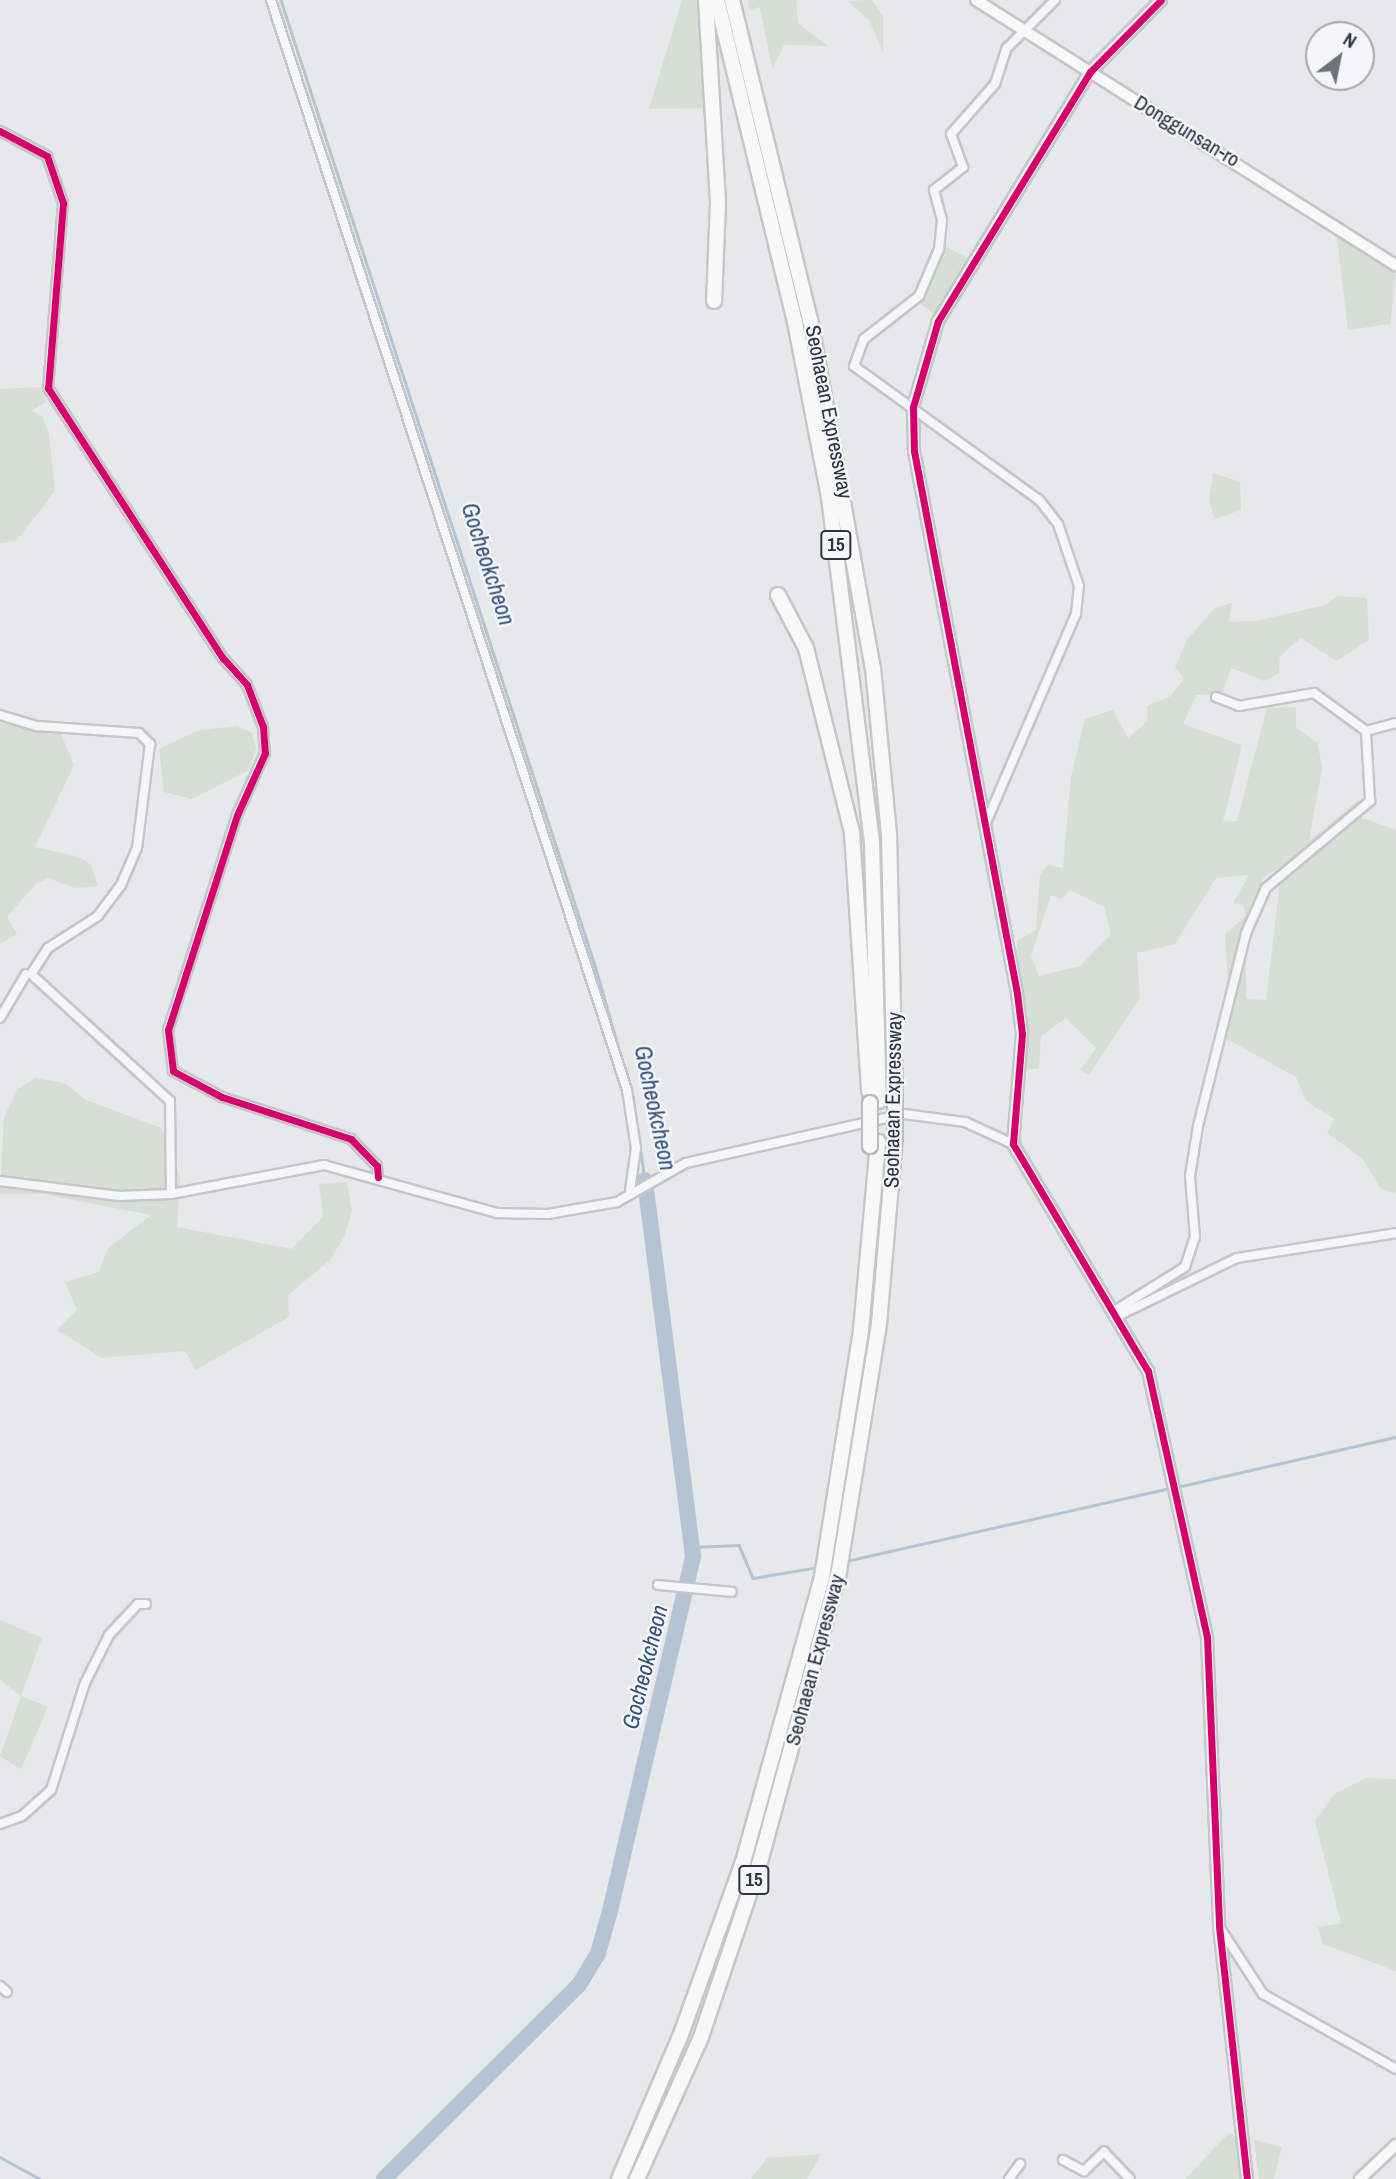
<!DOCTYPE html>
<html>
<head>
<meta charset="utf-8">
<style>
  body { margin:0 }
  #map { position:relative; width:1396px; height:2179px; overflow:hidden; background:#e6e8ea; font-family:"Archivo Narrow",sans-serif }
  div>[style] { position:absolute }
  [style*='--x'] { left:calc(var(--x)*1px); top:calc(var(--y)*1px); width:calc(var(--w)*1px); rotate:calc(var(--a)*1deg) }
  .green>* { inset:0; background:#d6ded6 }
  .stream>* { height:2.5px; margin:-1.25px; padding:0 1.25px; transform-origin:1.25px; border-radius:1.25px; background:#b4c4d5 }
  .river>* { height:16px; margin:-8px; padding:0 8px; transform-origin:8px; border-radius:8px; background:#b4c4d5 }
  .roads { filter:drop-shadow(2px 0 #c4c6c8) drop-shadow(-2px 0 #c4c6c8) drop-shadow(0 2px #c4c6c8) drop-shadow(0 -2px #c4c6c8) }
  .street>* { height:8px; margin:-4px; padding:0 4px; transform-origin:4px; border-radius:4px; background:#f5f6f7 }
  .secondary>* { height:10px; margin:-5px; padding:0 5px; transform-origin:5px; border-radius:5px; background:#f8f8f8 }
  .highway>* { height:14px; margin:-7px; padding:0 7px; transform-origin:7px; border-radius:7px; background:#f8f8f8 }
  .bridges { filter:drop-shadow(2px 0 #b8bbbf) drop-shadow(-2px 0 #b8bbbf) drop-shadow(0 2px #b8bbbf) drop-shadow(0 -2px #b8bbbf) }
  .highway-bridge>* { height:14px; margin:-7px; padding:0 7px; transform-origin:7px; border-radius:7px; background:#f8f8f8 }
  .cycleway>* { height:7px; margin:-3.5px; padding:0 3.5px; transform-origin:3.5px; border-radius:3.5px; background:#d6006c }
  span { translate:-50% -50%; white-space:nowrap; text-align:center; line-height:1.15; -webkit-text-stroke:5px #f4f6f9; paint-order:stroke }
  .shield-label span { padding:2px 5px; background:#f4f6f9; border:2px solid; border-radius:5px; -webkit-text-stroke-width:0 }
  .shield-label { font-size:19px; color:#2b3445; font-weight:700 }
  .street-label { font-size:21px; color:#2b3445 }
  .water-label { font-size:23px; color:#34527a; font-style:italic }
  .north { position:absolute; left:1305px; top:21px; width:70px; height:70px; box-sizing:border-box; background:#f4f6f9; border:2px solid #a4a8b1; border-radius:50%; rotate:32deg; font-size:19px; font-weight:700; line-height:28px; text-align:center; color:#2b3445 }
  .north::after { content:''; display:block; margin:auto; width:24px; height:32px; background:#6c737f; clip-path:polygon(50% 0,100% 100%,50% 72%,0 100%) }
</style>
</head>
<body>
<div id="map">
  <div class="green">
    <div style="clip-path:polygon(682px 0,702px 0,708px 108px,649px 109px)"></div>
    <div style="clip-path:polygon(748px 0,796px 0,798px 23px,828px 46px,784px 45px,772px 69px,760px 7px,749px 10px)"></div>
    <div style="clip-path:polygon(872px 0,883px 16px,883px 52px,869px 20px,848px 1px)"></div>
    <div style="clip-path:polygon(1337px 237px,1396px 271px,1390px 324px,1348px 330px)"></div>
    <div style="clip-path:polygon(945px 246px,972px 260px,936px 315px,921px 304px)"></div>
    <div style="clip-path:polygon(39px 387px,46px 402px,31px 411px,42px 416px,49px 434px,55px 491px,16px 541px,0 543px,0 389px)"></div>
    <div style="clip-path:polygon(1213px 473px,1240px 482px,1241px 510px,1215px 519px,1209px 501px)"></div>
    <div style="clip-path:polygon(evenodd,1338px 596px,1367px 598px,1369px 640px,1337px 661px,1301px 638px,1280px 656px,1279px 673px,1264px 681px,1231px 668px,1222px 694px,1196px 695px,1183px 724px,1242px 745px,1223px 822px,1237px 821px,1267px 708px,1296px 707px,1296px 727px,1318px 744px,1322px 769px,1309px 841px,1359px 800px,1362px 818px,1396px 830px,1396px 1194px,1380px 1188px,1363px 1159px,1327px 1133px,1334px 1119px,1306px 1101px,1296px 1077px,1220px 1035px,1228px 986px,1225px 934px,1246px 916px,1243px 905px,1233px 903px,1249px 875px,1216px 878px,1175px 944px,1137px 953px,1140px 998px,1089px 1075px,1080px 1070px,1096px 1048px,1066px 1018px,1041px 1036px,1039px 1068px,1027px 1070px,1017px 941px,1036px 930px,1040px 875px,1047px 865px,1063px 868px,1071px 777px,1085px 719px,1113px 710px,1128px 738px,1148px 721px,1147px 706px,1171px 696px,1184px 678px,1175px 667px,1187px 640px,1215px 608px,1232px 603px,1229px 622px,1255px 621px,1322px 606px,1338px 596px,1282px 866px,1266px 1000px,1246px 999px,1246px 916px,1264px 877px,1282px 866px,1338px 596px,1070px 890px,1104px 907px,1111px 934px,1080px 966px,1039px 976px,1031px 956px,1051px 895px,1061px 899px,1070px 890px)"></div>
    <div style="clip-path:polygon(0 723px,61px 734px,74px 765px,35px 847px,79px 857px,91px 865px,98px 886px,75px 888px,48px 878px,36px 884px,7px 917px,17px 934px,0 944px)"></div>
    <div style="clip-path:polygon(237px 726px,252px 733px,256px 749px,249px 770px,192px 799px,164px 792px,159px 749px,196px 731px)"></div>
    <div style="clip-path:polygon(35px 1078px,64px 1083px,86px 1100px,161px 1128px,180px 1177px,177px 1227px,292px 1249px,323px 1217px,319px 1184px,347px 1182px,352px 1211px,345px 1235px,330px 1260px,288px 1295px,289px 1317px,196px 1370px,185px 1351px,102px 1358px,57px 1330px,77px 1310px,65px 1282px,99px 1272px,108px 1248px,151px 1215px,43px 1194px,0 1194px,4px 1117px,18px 1089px)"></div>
    <div style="clip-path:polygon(0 1620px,42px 1638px,21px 1696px,48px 1707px,21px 1769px,0 1756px,21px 1697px,0 1679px)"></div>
    <div style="clip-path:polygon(1366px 1778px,1396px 1779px,1396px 1971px,1323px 1944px,1318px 1927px,1341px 1923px,1315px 1821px,1334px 1794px)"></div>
    <div style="clip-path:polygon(1230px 2132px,1241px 2142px,1243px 2179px,1185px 2179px)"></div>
    <div style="clip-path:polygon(1254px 2140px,1282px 2147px,1274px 2179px,1259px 2179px)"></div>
    <div style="clip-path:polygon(821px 2154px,807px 2179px,751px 2179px,767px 2158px)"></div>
  </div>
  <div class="stream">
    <div style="--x:281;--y:0;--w:1012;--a:71.98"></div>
    <div style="--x:594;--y:962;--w:141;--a:73.9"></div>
    <div style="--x:633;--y:1097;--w:84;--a:81.8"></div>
    <div style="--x:1177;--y:1487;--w:225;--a:-12.9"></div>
    <div style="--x:692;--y:1547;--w:47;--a:-2.4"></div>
    <div style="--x:739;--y:1545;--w:36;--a:67"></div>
    <div style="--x:753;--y:1578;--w:67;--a:-9.5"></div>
    <div style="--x:846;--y:1561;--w:333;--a:-12.7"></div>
    <div style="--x:0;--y:2157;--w:46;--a:28.8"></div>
  </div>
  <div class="river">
    <div style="--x:384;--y:2179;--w:275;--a:-44.9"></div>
    <div style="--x:579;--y:1985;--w:37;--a:-59"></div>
    <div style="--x:598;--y:1953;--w:40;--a:-74"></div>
    <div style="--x:609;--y:1915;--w:369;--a:-76.8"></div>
    <div style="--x:693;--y:1556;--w:379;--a:-97.3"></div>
  </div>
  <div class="roads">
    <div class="street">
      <div style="--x:271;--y:0;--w:1147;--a:71.91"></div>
      <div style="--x:627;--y:1090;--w:59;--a:81.2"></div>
      <div style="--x:636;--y:1148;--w:42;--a:98.1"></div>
      <div style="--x:0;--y:131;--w:53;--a:28"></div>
      <div style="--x:47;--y:156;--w:50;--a:71.2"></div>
      <div style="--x:63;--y:203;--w:186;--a:94.6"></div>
      <div style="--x:48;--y:388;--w:322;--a:57.1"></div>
      <div style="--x:223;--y:658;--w:36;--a:48"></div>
      <div style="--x:247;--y:685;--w:45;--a:69.1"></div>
      <div style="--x:263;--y:727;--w:26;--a:86"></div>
      <div style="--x:265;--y:753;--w:68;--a:114.3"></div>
      <div style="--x:237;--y:815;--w:226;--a:107.8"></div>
      <div style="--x:168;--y:1030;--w:41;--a:83"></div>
      <div style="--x:173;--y:1071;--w:55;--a:28"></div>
      <div style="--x:222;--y:1097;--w:136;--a:18"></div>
      <div style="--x:351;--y:1139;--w:37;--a:46"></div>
      <div style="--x:377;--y:1166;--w:11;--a:85"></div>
      <div style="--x:1216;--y:697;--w:25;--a:21"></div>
      <div style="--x:1239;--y:706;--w:76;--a:-9.8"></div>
      <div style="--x:1314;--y:693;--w:64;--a:36.2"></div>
      <div style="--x:1366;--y:731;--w:31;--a:-15"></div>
      <div style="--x:0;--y:715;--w:39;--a:17"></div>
      <div style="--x:37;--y:726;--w:102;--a:3.9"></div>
      <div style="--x:139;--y:733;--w:16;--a:45"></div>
      <div style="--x:150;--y:744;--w:105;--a:97.1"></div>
      <div style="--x:137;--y:848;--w:40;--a:113.4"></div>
      <div style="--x:121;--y:885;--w:39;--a:127"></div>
      <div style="--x:98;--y:916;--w:59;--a:147.4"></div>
      <div style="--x:48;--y:948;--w:31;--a:123"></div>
      <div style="--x:31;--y:974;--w:188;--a:42.4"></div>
      <div style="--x:170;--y:1101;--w:93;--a:89.4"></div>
      <div style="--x:985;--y:825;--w:230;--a:-66.7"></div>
      <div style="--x:1076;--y:614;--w:28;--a:-84"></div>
      <div style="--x:1079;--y:586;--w:65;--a:-108.7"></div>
      <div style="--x:1058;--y:524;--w:31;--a:-128"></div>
      <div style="--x:1039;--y:500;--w:228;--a:-144.1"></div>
      <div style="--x:854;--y:366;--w:29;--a:-70"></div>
      <div style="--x:864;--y:339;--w:70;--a:-38"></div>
      <div style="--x:919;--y:296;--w:51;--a:-66.9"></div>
      <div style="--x:939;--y:249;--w:29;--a:-84"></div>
      <div style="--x:942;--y:220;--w:31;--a:-105"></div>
      <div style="--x:934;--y:190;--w:37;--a:-38"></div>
      <div style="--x:963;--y:167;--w:35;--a:-110"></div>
      <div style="--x:951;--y:134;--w:67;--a:-48.7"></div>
      <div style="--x:995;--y:84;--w:38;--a:-72"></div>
      <div style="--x:1007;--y:48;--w:68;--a:-45"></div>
      <div style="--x:0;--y:1018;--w:51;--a:-59.4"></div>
      <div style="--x:0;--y:1181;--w:120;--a:7.2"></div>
      <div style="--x:119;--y:1196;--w:52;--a:-2.2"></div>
      <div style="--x:171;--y:1194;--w:156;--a:-10.7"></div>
      <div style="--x:324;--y:1165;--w:180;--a:15.5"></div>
      <div style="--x:497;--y:1213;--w:51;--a:1.1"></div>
      <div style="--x:548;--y:1214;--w:70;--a:-9.9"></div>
      <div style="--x:617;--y:1202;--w:79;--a:-29.5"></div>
      <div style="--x:686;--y:1163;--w:223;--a:-12.7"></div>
      <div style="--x:904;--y:1114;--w:62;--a:7.5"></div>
      <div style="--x:965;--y:1122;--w:53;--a:24.6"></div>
      <div style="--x:1116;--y:1310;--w:81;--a:-31.9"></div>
      <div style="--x:1185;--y:1267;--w:32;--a:-72"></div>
      <div style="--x:1195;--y:1237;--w:61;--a:-94.7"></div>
      <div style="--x:1190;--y:1176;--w:51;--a:-80.9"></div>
      <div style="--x:1198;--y:1126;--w:199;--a:-76"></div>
      <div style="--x:1246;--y:933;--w:49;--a:-66"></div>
      <div style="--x:1266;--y:888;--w:136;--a:-39.9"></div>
      <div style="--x:1370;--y:801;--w:70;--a:-93.3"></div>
      <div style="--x:1120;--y:1315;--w:130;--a:-26"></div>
      <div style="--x:1237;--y:1258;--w:161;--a:-8.9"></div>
      <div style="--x:658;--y:1585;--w:74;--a:5.4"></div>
      <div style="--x:0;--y:1824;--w:23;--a:-20"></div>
      <div style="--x:22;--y:1816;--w:39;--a:-42"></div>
      <div style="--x:51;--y:1790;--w:112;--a:-72.4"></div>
      <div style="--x:85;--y:1683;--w:54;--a:-63.4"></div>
      <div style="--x:109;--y:1635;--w:42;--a:-46.9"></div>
      <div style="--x:138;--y:1604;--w:8;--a:0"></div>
      <div style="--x:1220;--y:1928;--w:79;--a:56.9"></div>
      <div style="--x:1263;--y:1994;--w:153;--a:29.4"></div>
      <div style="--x:0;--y:1986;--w:9;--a:41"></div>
      <div style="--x:1063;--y:2160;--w:24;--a:28"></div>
      <div style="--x:1084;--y:2171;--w:28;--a:-44"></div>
      <div style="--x:1104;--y:2152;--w:37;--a:46"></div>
      <div style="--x:1009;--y:2179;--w:19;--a:-54"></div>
    </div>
    <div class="secondary">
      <div style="--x:976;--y:0;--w:497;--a:32.3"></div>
      <div style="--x:1161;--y:0;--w:101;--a:134.6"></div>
      <div style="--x:1090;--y:72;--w:292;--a:121.4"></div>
      <div style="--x:938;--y:321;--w:90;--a:106.2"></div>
      <div style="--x:913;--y:407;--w:44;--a:88.7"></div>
      <div style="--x:914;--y:451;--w:552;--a:79.24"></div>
      <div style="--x:1017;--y:993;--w:41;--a:83"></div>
      <div style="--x:1022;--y:1034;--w:110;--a:94.7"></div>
      <div style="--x:1013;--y:1144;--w:264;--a:59.3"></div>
      <div style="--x:1148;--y:1371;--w:272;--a:77.5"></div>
      <div style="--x:1207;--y:1637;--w:289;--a:87.6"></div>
      <div style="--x:1219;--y:1926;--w:255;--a:83.7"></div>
      <div style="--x:1360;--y:2179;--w:50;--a:-43.4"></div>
    </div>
    <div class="highway">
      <div style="--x:706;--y:0;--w:203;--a:86.6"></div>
      <div style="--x:718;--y:203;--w:98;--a:92.3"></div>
      <div style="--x:717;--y:0;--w:331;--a:76.4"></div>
      <div style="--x:795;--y:322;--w:178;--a:79"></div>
      <div style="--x:829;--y:497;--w:348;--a:82.9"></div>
      <div style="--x:872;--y:842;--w:259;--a:88.5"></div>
      <div style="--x:732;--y:0;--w:328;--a:76.3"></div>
      <div style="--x:810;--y:319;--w:355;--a:79.8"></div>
      <div style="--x:873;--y:668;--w:167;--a:84.5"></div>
      <div style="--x:889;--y:834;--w:263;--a:88.7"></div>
      <div style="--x:778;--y:595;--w:60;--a:62.2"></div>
      <div style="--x:806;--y:648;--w:191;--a:76"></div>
      <div style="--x:852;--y:833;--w:259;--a:86.2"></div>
      <div style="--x:619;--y:2179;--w:155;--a:-66.8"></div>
      <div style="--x:680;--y:2037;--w:186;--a:-70.2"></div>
      <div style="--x:743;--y:1862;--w:296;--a:-74.5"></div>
      <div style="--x:822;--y:1577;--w:250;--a:-81"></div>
      <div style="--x:861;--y:1330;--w:189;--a:-84.8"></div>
      <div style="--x:637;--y:2179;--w:156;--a:-65.7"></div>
      <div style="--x:701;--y:2037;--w:185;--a:-71.4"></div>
      <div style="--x:760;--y:1862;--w:302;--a:-74.8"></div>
      <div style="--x:839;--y:1571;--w:250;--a:-80.8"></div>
      <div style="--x:879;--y:1324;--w:187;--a:-85.1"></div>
    </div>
  </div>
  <div class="bridges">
    <div class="highway-bridge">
      <div style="--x:895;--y:1097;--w:41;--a:90"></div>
      <div style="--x:870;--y:1146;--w:43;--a:-90"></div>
    </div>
  </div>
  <div class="cycleway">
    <div style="--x:1161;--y:0;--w:101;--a:134.6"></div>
    <div style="--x:1090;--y:72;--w:292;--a:121.4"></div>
    <div style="--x:938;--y:321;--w:90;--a:106.2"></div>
    <div style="--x:913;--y:407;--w:44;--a:88.7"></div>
    <div style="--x:914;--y:451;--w:552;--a:79.24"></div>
    <div style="--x:1017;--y:993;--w:41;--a:83"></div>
    <div style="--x:1022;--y:1034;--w:110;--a:94.7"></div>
    <div style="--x:1013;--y:1144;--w:264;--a:59.3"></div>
    <div style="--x:1148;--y:1371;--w:272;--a:77.5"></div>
    <div style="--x:1207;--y:1637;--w:289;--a:87.6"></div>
    <div style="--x:1219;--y:1926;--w:255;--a:83.7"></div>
    <div style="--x:0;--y:131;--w:53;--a:28"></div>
    <div style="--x:47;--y:156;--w:50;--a:71.2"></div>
    <div style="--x:63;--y:203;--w:186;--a:94.6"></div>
    <div style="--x:48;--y:388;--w:322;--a:57.1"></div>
    <div style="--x:223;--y:658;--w:36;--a:48"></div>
    <div style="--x:247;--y:685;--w:45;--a:69.1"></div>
    <div style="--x:263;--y:727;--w:26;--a:86"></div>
    <div style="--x:265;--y:753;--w:68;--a:114.3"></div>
    <div style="--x:237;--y:815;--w:226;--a:107.8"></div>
    <div style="--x:168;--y:1030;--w:41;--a:83"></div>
    <div style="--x:173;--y:1071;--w:55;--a:28"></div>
    <div style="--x:222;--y:1097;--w:136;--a:18"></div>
    <div style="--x:351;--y:1139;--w:37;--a:46"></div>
    <div style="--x:377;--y:1166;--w:11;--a:85"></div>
  </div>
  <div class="shield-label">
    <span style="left:836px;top:545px">15</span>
    <span style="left:754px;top:1880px">15</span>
  </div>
  <div class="street-label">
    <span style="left:1187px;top:131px;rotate:31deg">Donggunsan-ro</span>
    <span style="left:829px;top:412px;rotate:79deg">Seohaean Expressway</span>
    <span style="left:893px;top:1100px;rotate:-89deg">Seohaean Expressway</span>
    <span style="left:815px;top:1660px;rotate:-75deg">Seohaean Expressway</span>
  </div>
  <div class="water-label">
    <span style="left:488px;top:564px;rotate:72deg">Gocheokcheon</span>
    <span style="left:655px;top:1108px;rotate:78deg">Gocheokcheon</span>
    <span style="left:645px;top:1667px;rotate:-76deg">Gocheokcheon</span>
  </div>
  <div class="north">N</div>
</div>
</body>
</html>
